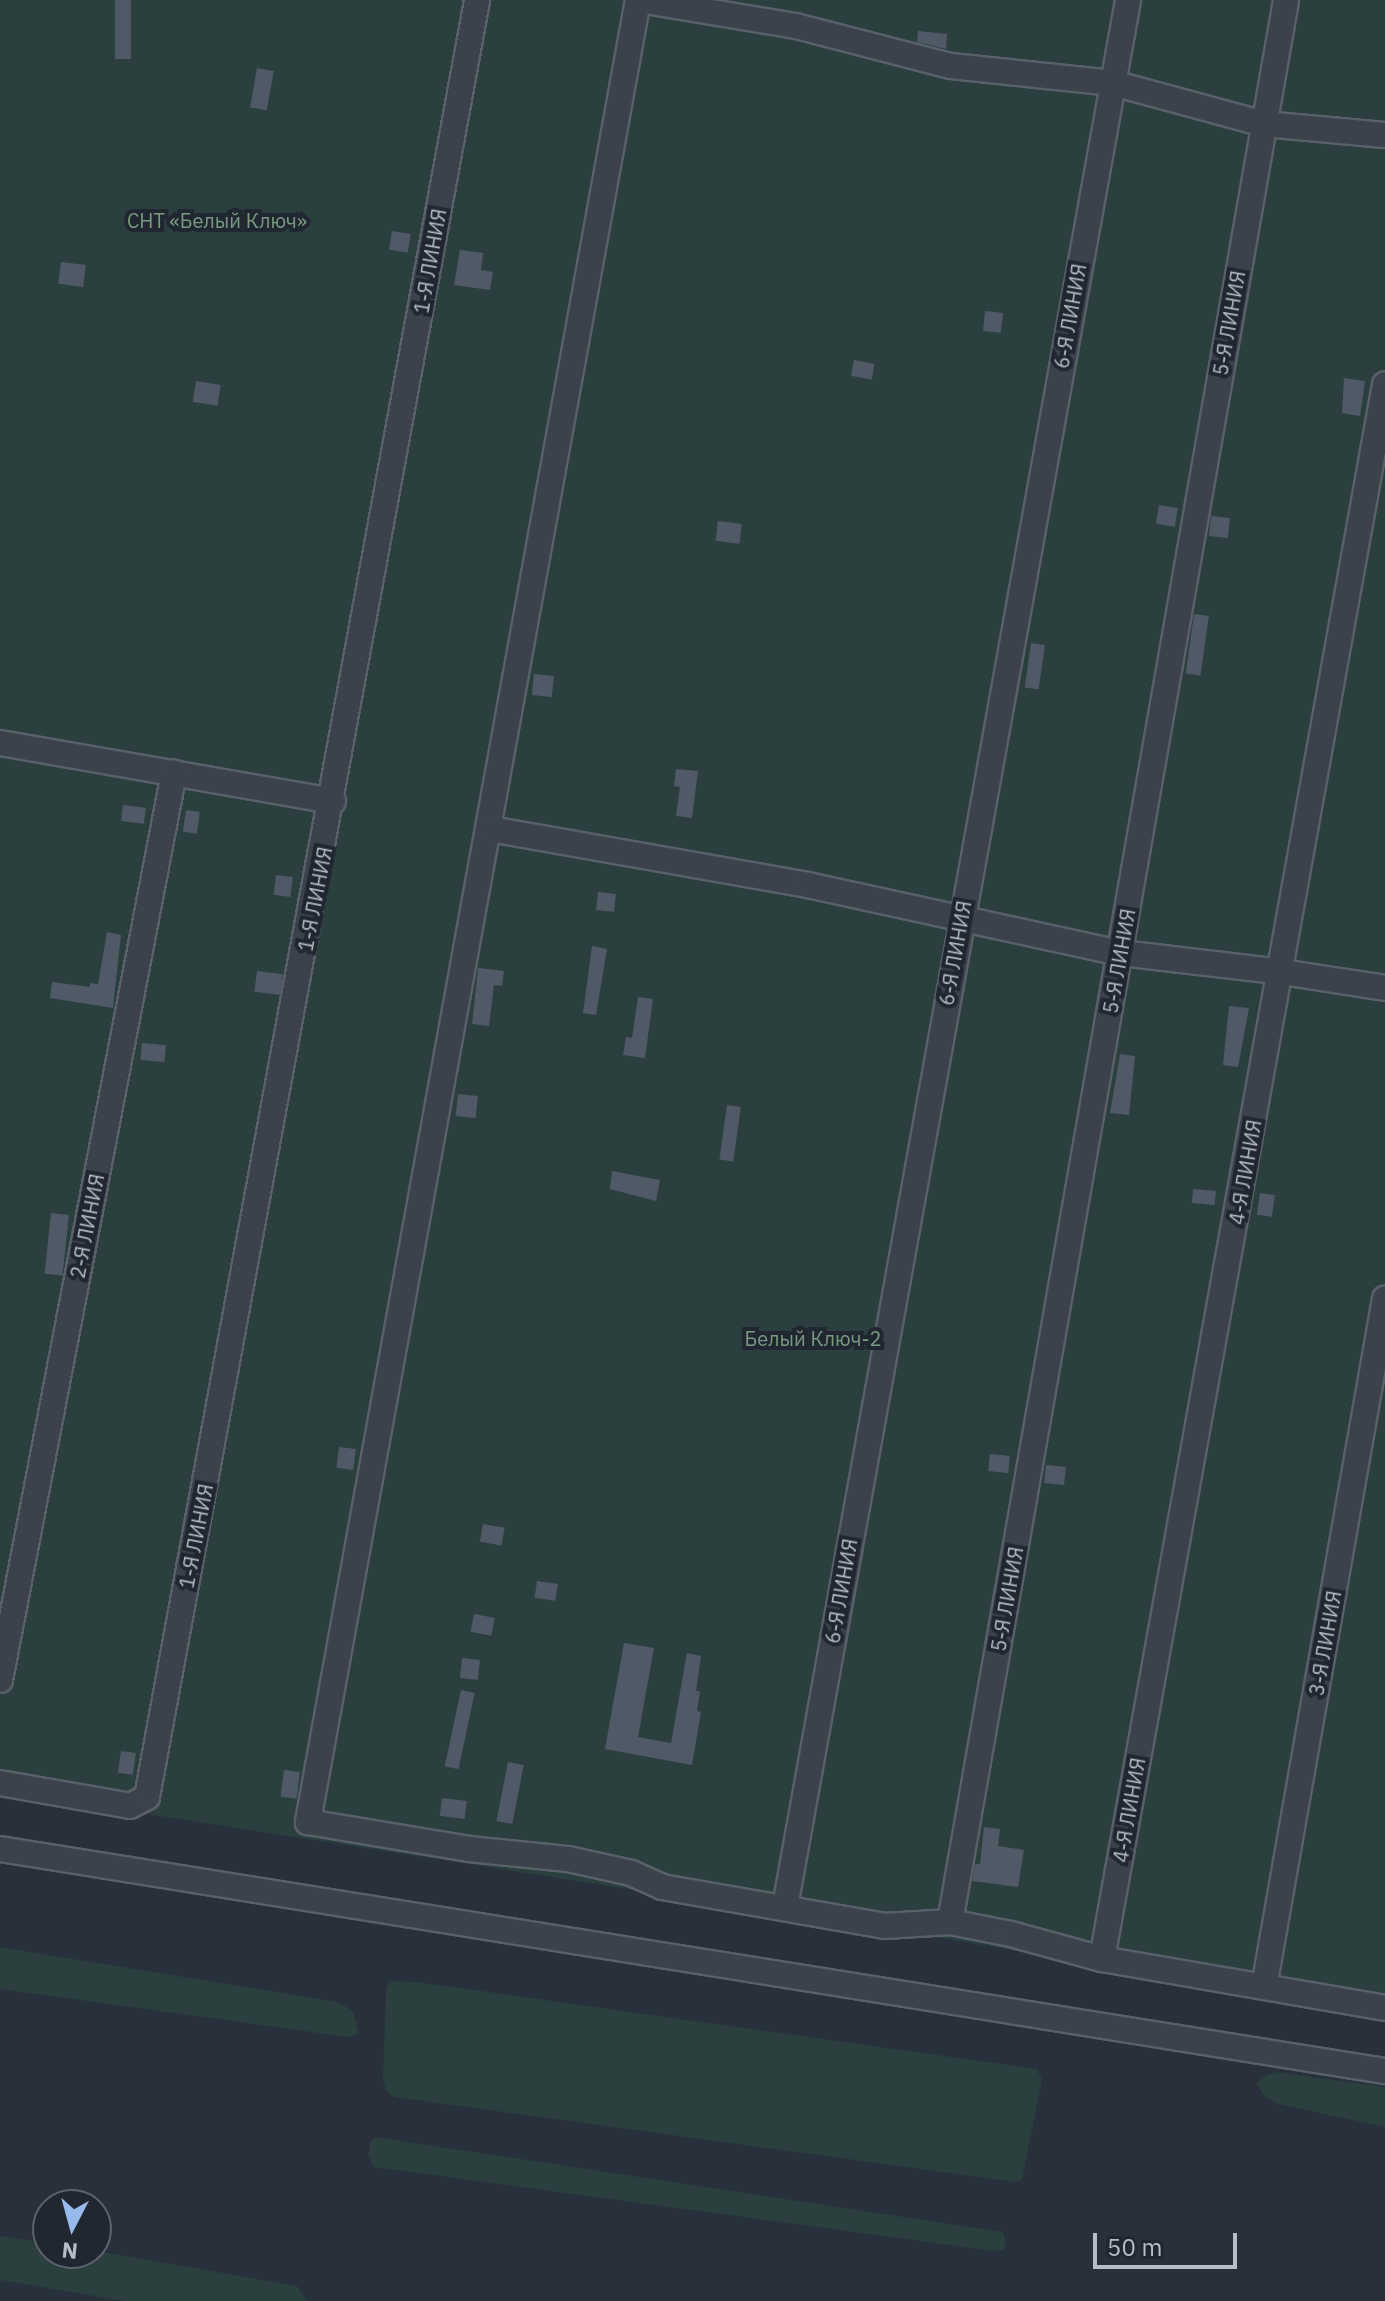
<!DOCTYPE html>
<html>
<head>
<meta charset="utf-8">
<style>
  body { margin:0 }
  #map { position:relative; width:1385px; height:2301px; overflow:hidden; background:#27303b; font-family:"IBM Plex Sans",sans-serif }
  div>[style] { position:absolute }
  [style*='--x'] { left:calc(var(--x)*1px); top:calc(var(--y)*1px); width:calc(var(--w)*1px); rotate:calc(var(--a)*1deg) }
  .green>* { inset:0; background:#2c3f3f }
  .building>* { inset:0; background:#505a67; transform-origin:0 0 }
  .roads { filter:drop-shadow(2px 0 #59606a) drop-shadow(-2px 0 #59606a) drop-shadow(0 2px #59606a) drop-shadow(0 -2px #59606a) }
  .street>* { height:24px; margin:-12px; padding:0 12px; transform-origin:12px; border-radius:12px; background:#3b424c }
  span { translate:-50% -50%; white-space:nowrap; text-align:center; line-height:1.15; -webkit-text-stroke:8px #202731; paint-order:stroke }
  .park-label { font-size:20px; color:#789a80 }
  .street-label { font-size:20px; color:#b7bdc7 }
  .north { position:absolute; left:32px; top:2189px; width:80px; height:80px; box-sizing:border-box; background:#202731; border:2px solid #5c636d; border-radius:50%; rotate:186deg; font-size:22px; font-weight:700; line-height:32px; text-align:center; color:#b7bdc7 }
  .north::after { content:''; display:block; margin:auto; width:28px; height:36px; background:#97b9ec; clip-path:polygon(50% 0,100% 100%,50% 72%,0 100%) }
  .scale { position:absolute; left:1093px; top:2233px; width:144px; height:36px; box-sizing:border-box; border:4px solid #b7bdc7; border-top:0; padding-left:10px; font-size:24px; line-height:28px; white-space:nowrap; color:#b7bdc7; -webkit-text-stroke:6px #202731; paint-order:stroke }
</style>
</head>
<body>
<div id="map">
  <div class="green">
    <div style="clip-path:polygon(0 0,1385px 0,1385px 2015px,942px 1938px,0 1791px)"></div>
    <div style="clip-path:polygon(0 1947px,338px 2002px,353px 2011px,359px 2033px,351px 2037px,333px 2035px,0 1989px)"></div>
    <div style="clip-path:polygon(392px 1981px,417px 1982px,1037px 2069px,1042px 2080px,1022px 2180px,1015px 2182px,394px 2097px,386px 2091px,383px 2078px,386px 1987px)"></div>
    <div style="clip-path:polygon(1276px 2072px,1385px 2087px,1385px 2127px,1278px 2104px,1265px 2097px,1256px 2084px,1262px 2077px)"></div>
    <div style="clip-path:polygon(375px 2137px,1003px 2232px,1006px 2242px,1004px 2249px,994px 2251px,374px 2167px,368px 2155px,371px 2140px)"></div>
    <div style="clip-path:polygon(0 2236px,48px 2243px,48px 2253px,96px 2251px,297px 2286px,307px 2301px,125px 2301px,0 2280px)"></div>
  </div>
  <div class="building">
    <div style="left:115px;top:0;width:16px;height:59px"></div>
    <div style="clip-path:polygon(918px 31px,947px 34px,946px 49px,917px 42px)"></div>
    <div style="left:257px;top:68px;width:17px;height:40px;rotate:10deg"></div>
    <div style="left:392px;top:231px;width:19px;height:19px;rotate:9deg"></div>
    <div style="clip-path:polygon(460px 250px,483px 253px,481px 270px,493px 272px,490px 290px,454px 285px)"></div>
    <div style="left:61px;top:262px;width:25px;height:22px;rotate:7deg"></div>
    <div style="left:985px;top:311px;width:18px;height:20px;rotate:6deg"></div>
    <div style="left:854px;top:360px;width:21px;height:16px;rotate:11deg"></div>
    <div style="clip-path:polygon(1344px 378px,1365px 381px,1360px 416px,1342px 413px)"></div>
    <div style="left:196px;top:381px;width:25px;height:21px;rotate:9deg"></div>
    <div style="left:1159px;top:505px;width:19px;height:19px;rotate:9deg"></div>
    <div style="left:1211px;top:516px;width:19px;height:20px;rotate:6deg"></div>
    <div style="left:718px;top:521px;width:24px;height:20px;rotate:7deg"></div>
    <div style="left:1194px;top:614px;width:15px;height:60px;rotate:8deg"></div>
    <div style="left:1031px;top:643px;width:14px;height:45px;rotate:8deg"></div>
    <div style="left:534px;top:674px;width:20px;height:21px;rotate:6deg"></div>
    <div style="clip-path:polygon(676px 769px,698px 771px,692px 818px,676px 816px,680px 787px,674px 786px)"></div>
    <div style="left:123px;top:805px;width:23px;height:16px;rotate:7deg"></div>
    <div style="left:186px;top:810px;width:14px;height:22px;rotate:8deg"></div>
    <div style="left:276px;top:875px;width:17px;height:20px;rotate:7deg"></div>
    <div style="left:598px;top:892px;width:18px;height:18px;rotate:6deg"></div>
    <div style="clip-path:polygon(107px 932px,121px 935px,113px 1008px,50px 998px,52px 982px,90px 987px,90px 983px,98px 984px)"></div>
    <div style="clip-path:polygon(592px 946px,607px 949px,596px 1015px,583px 1013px)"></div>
    <div style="clip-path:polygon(478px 968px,504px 971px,502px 986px,494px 985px,489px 1026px,472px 1024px)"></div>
    <div style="left:257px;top:971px;width:26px;height:21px;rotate:7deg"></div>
    <div style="clip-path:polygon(638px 997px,653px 999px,645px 1058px,623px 1055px,626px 1037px,632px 1038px)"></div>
    <div style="clip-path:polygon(1229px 1006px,1249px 1008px,1238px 1067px,1223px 1065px)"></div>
    <div style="left:142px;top:1043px;width:24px;height:17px;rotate:5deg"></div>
    <div style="clip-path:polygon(1120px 1054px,1135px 1056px,1129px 1115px,1110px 1113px)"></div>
    <div style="left:458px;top:1094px;width:20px;height:22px;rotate:6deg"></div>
    <div style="left:727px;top:1105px;width:14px;height:55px;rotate:8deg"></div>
    <div style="clip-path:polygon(612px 1171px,660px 1180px,656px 1201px,610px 1189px)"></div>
    <div style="left:1193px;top:1189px;width:23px;height:14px;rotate:5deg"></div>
    <div style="left:1260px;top:1193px;width:15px;height:22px;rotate:8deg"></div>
    <div style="left:51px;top:1213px;width:18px;height:61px;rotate:6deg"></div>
    <div style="left:339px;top:1447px;width:17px;height:21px;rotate:7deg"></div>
    <div style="left:990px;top:1454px;width:20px;height:17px;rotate:6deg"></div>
    <div style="left:1046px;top:1465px;width:20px;height:18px;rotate:6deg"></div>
    <div style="left:483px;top:1524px;width:22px;height:18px;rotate:10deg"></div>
    <div style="left:537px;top:1581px;width:21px;height:17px;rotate:8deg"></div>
    <div style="left:474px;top:1614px;width:21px;height:18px;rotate:11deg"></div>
    <div style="clip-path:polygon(624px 1643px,654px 1648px,638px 1737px,671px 1743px,687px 1653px,701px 1656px,696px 1691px,700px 1691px,697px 1711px,701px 1712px,692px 1765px,605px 1749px)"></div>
    <div style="left:462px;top:1658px;width:18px;height:20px;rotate:6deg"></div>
    <div style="left:461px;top:1690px;width:14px;height:78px;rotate:12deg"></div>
    <div style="left:121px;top:1751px;width:15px;height:22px;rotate:8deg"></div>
    <div style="left:508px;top:1762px;width:16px;height:60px;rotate:11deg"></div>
    <div style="left:284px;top:1770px;width:16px;height:27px;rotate:7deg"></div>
    <div style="left:442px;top:1798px;width:25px;height:18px;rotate:7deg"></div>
    <div style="clip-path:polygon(984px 1827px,1000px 1829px,998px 1846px,1024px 1850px,1018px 1887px,972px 1881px,975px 1864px,980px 1864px)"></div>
  </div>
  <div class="roads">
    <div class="street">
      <div style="--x:638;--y:0;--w:1852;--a:100.27"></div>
      <div style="--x:308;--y:1822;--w:163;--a:9.5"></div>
      <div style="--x:469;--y:1849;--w:100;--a:5.8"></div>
      <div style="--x:568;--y:1859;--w:65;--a:12.5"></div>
      <div style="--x:631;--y:1873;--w:34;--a:24"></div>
      <div style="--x:662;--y:1887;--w:226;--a:9.9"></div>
      <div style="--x:885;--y:1926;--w:65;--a:-3.5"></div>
      <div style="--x:950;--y:1922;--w:62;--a:11.1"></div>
      <div style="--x:1011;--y:1934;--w:94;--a:15.4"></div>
      <div style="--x:1102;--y:1959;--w:287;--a:9.8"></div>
      <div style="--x:639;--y:0;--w:159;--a:9.4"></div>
      <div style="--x:796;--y:26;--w:160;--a:14.5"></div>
      <div style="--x:951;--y:66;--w:163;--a:6"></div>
      <div style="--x:1113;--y:83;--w:156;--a:15.2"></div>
      <div style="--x:1264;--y:124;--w:121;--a:5.2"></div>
      <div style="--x:0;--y:743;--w:338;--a:9.9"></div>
      <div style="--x:490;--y:829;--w:323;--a:10"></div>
      <div style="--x:808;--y:885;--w:320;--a:12.3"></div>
      <div style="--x:1121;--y:953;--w:162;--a:6.7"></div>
      <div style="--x:1282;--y:972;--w:104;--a:8.8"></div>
      <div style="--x:0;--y:1680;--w:924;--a:-79.14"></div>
      <div style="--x:0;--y:1783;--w:132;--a:10"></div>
      <div style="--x:130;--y:1806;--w:19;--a:-28"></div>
      <div style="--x:147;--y:1797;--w:1827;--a:-79.59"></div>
      <div style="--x:0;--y:1849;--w:1403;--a:9.11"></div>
      <div style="--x:785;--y:1907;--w:1938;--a:-79.8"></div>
      <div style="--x:950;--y:1922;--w:1951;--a:-80.08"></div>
      <div style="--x:1102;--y:1959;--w:1600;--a:-79.81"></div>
      <div style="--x:1264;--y:1987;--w:699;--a:-80.03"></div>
    </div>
  </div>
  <div class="park-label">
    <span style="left:217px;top:220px">СНТ «Белый Ключ»</span>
    <span style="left:813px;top:1338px">Белый Ключ-2</span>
  </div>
  <div class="street-label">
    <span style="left:430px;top:261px;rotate:-80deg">1-Я ЛИНИЯ</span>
    <span style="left:1070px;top:316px;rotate:-80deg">6-Я ЛИНИЯ</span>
    <span style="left:1229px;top:323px;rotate:-80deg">5-Я ЛИНИЯ</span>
    <span style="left:315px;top:899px;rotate:-79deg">1-Я ЛИНИЯ</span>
    <span style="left:955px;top:953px;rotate:-80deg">6-Я ЛИНИЯ</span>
    <span style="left:1119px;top:961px;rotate:-80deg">5-Я ЛИНИЯ</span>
    <span style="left:1245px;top:1172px;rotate:-80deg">4-Я ЛИНИЯ</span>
    <span style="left:87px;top:1226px;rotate:-79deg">2-Я ЛИНИЯ</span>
    <span style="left:196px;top:1536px;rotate:-79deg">1-Я ЛИНИЯ</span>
    <span style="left:841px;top:1591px;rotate:-80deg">6-Я ЛИНИЯ</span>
    <span style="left:1007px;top:1599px;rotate:-80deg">5-Я ЛИНИЯ</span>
    <span style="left:1325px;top:1643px;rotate:-80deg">3-Я ЛИНИЯ</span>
    <span style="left:1129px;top:1810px;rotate:-80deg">4-Я ЛИНИЯ</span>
  </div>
  <div class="north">N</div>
  <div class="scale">50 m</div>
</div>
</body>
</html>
